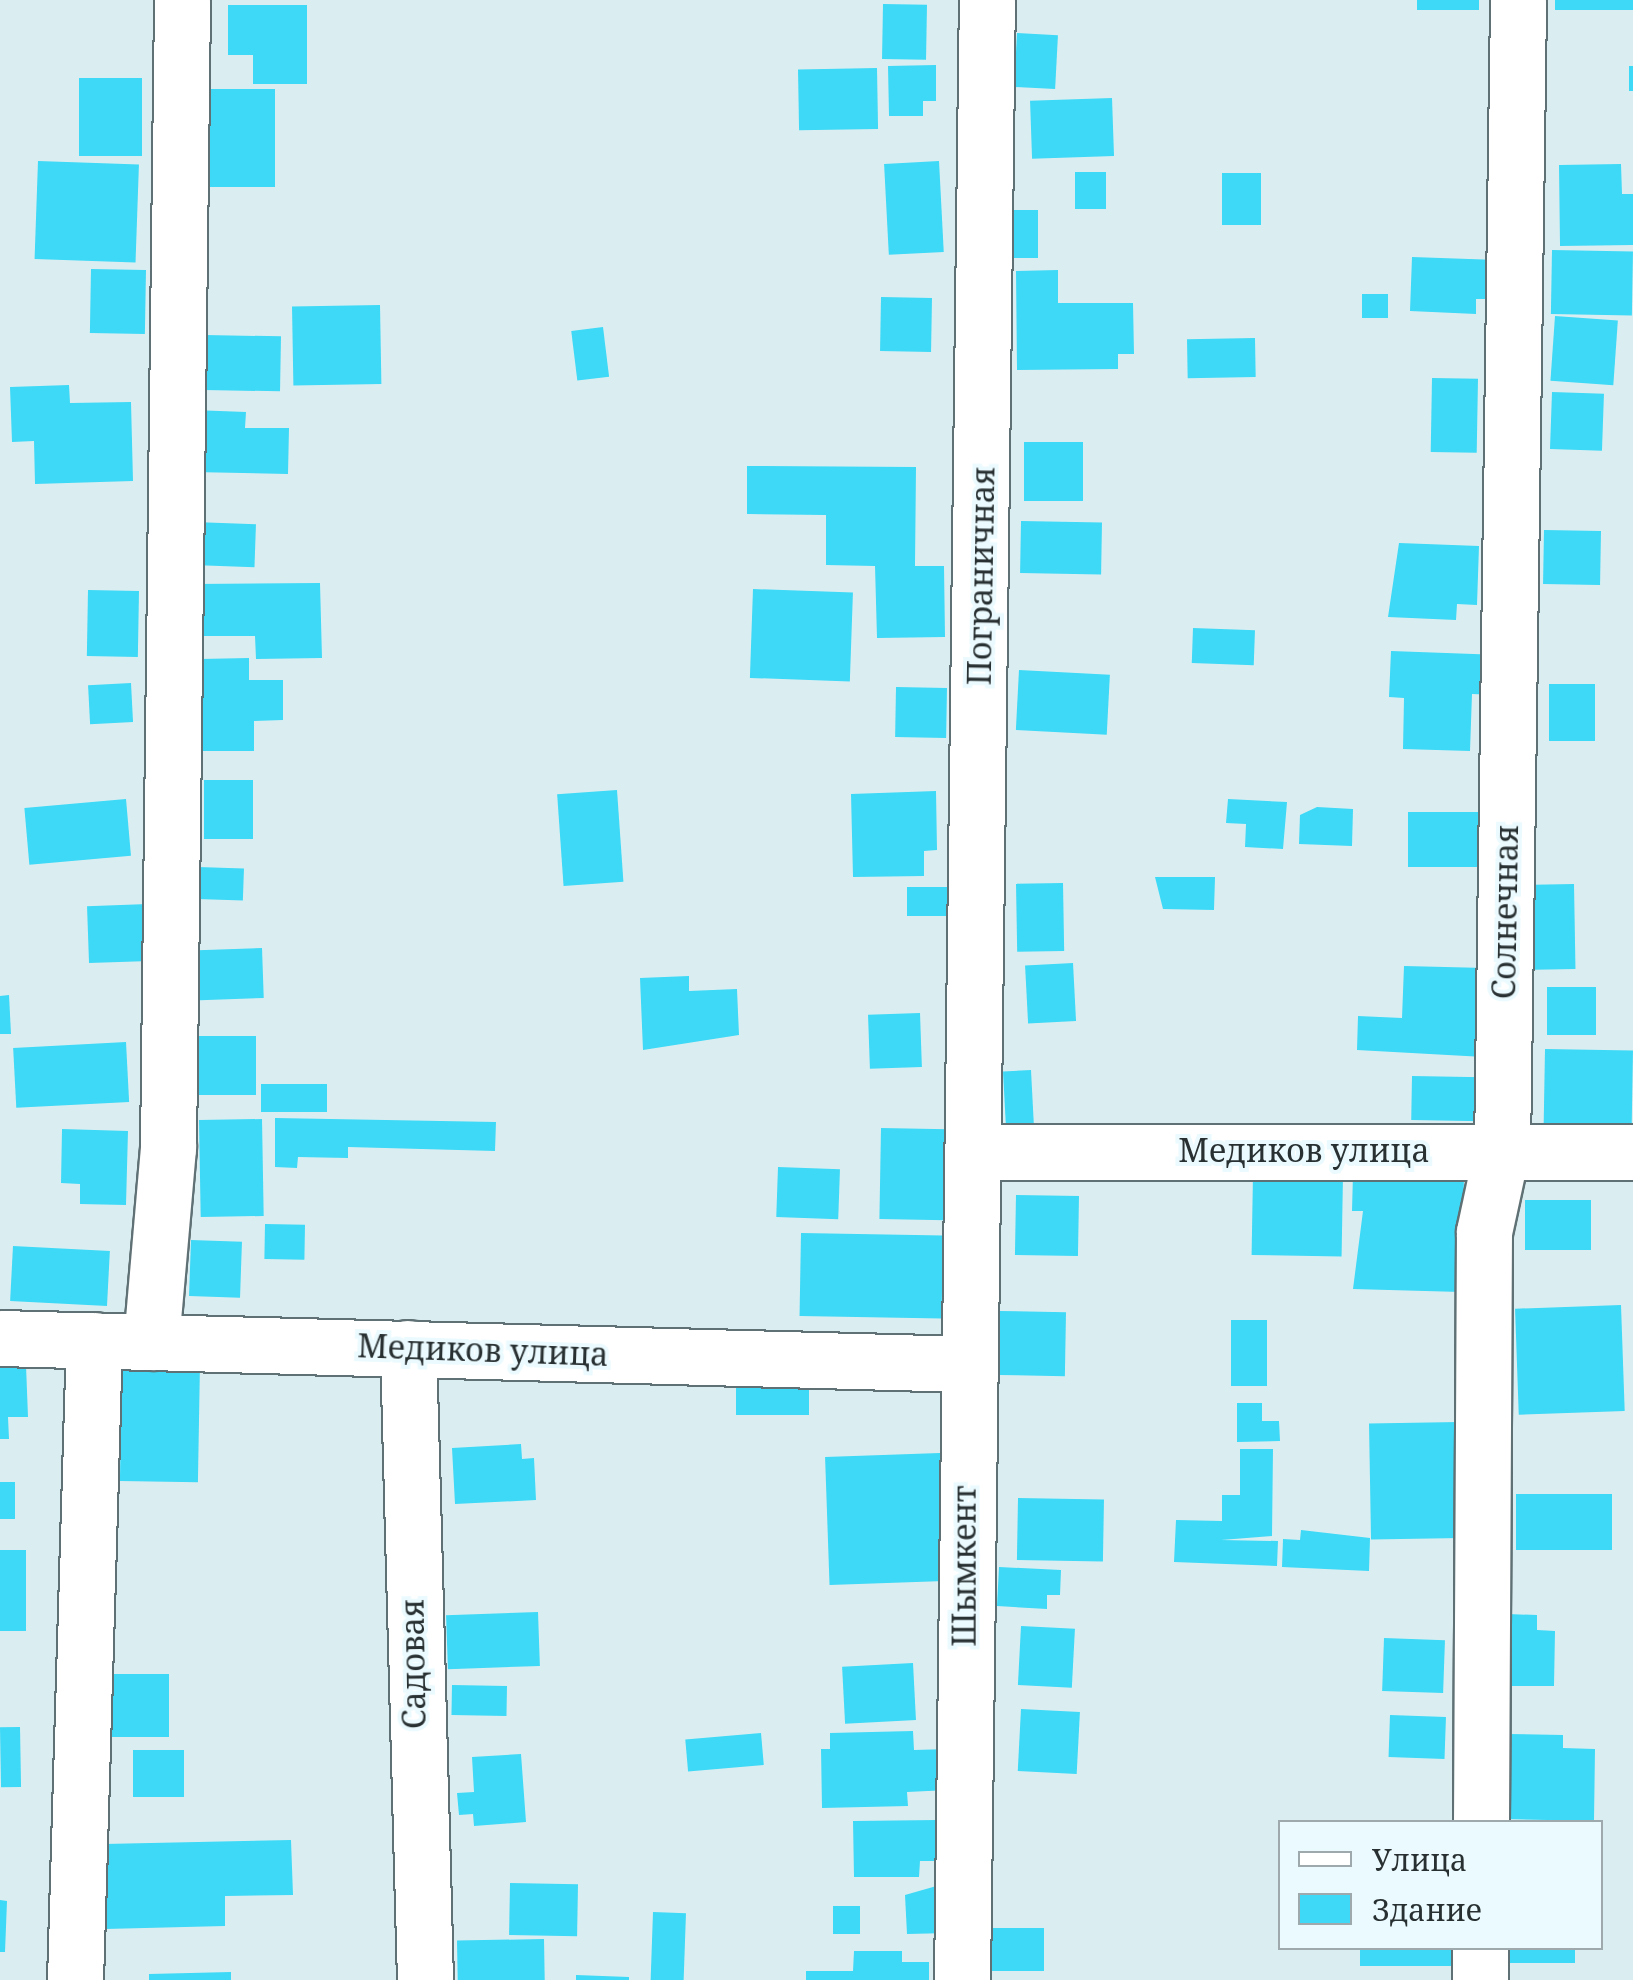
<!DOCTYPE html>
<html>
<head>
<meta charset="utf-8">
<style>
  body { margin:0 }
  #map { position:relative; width:1633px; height:1980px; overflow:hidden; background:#daeef2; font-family:"Noto Serif",serif }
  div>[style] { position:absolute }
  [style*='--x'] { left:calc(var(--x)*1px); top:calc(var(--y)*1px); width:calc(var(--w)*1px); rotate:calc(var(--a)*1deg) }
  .building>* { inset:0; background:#3dd9f6; transform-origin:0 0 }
  .roads { filter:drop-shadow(2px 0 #607175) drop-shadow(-2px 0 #607175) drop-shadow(0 2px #607175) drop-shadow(0 -2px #607175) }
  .street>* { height:55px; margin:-27.5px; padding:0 27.5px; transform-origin:27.5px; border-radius:27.5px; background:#fff }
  span { translate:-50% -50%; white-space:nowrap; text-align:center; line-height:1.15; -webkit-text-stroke:8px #eafafe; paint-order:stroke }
  .street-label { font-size:32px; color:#293032 }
  .legend { position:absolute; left:1278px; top:1820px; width:325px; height:130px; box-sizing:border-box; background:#eafafe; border:2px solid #9da9ac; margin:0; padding:12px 18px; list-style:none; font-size:30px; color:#293032 }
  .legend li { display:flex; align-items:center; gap:20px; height:50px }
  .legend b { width:50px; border:2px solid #9da9ac }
</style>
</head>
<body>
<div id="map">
  <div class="building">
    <div style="left:1417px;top:0;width:62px;height:10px"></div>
    <div style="left:1555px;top:0;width:78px;height:10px"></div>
    <div style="left:883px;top:4px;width:44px;height:55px;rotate:1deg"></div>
    <div style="clip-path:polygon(228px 5px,307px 5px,307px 84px,253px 84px,253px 55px,228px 55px)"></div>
    <div style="left:1017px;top:33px;width:41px;height:54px;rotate:3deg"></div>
    <div style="clip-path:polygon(936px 65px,936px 101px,923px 101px,923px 116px,889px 116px,888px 66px)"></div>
    <div style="left:1629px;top:66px;width:4px;height:25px"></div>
    <div style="left:877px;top:68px;width:61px;height:79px;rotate:89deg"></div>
    <div style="left:79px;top:78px;width:63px;height:78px"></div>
    <div style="left:209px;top:89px;width:66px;height:98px"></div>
    <div style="left:1112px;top:98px;width:58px;height:82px;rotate:88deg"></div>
    <div style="left:38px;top:161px;width:101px;height:98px;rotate:2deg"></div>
    <div style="left:939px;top:161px;width:91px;height:55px;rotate:87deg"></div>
    <div style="clip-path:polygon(1621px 164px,1622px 194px,1633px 194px,1633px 245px,1560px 246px,1559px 165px)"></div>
    <div style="left:1106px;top:172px;width:37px;height:31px;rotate:90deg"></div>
    <div style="left:1222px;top:173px;width:39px;height:52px"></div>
    <div style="left:1014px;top:210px;width:24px;height:48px"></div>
    <div style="left:1552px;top:250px;width:81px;height:64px;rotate:1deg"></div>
    <div style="clip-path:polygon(1412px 257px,1498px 260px,1498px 299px,1476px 299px,1476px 314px,1410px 311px)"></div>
    <div style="left:91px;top:269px;width:55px;height:64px;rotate:1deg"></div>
    <div style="clip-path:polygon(1058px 270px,1058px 303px,1133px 303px,1134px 354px,1118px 354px,1118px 369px,1017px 370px,1016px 271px)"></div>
    <div style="left:1362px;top:294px;width:26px;height:24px"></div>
    <div style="left:881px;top:297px;width:51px;height:54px;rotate:1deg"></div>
    <div style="left:380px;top:305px;width:79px;height:88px;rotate:89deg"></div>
    <div style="left:1555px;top:316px;width:63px;height:65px;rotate:4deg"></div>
    <div style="left:603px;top:327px;width:50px;height:32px;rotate:83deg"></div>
    <div style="left:205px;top:335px;width:76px;height:55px;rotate:1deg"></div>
    <div style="left:1255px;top:338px;width:39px;height:68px;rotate:89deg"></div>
    <div style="left:1432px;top:378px;width:46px;height:74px;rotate:1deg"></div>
    <div style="clip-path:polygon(69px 385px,70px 403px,131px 402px,133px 481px,35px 484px,34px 441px,12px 442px,10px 387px)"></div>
    <div style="left:1552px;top:392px;width:52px;height:57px;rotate:2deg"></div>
    <div style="clip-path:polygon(193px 410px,246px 412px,245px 428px,289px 428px,288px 474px,192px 472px)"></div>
    <div style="left:1083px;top:442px;width:59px;height:59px;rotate:90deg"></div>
    <div style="clip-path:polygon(747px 466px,916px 467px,915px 566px,944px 566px,945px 637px,877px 638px,875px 566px,826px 565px,826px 515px,747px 514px)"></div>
    <div style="left:1021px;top:521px;width:81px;height:52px;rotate:1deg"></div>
    <div style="left:194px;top:522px;width:62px;height:43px;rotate:2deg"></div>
    <div style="left:1544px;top:530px;width:57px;height:54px;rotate:1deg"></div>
    <div style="clip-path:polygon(1399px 543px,1479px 546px,1477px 605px,1457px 604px,1456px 620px,1388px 617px)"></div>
    <div style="clip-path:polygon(320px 583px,322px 658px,256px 659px,255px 636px,195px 636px,194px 584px)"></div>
    <div style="left:753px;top:589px;width:100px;height:89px;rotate:2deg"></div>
    <div style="left:88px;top:590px;width:51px;height:66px;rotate:1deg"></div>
    <div style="left:1193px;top:628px;width:62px;height:35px;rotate:2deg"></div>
    <div style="clip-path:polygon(1391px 651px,1501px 655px,1499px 695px,1472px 694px,1470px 751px,1403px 749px,1404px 698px,1389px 697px)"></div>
    <div style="clip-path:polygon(249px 658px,249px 680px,283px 680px,283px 720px,254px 721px,254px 751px,202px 751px,200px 659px)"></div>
    <div style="left:1019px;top:670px;width:91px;height:60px;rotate:3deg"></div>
    <div style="left:131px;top:683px;width:39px;height:43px;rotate:87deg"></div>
    <div style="left:1595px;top:684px;width:57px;height:46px;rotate:90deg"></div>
    <div style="left:896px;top:687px;width:51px;height:50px;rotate:1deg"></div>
    <div style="left:204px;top:780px;width:49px;height:59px"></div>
    <div style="left:617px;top:790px;width:92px;height:60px;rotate:86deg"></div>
    <div style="clip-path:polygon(936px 791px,937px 850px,924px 851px,924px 876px,853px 877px,851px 794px)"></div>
    <div style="left:126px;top:799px;width:57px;height:102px;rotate:85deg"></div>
    <div style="clip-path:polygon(1228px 799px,1287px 802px,1283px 849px,1245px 847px,1246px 824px,1226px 823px)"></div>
    <div style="clip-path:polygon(1317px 807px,1353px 809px,1352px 846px,1299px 844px,1300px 815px)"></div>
    <div style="left:1408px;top:812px;width:72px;height:55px"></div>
    <div style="left:198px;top:867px;width:46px;height:32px;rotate:2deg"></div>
    <div style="clip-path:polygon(1155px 877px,1215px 877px,1214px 910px,1163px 909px)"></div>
    <div style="left:1063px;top:883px;width:68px;height:47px;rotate:89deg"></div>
    <div style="left:1574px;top:884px;width:85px;height:41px;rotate:89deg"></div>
    <div style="left:907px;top:887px;width:45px;height:29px"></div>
    <div style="left:148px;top:904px;width:57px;height:61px;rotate:88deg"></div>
    <div style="left:262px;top:948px;width:50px;height:64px;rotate:88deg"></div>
    <div style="left:1073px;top:963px;width:58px;height:48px;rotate:87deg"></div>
    <div style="clip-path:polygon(1404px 966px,1486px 968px,1484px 1057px,1357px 1050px,1358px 1016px,1402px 1018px)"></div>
    <div style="clip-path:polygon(689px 976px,689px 991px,737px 989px,739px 1035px,643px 1050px,640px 978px)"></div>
    <div style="left:1547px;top:987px;width:49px;height:48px"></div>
    <div style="clip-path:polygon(9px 995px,11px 1034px,0 1034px,0 996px)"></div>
    <div style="left:920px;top:1013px;width:54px;height:52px;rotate:88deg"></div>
    <div style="left:197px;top:1036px;width:59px;height:59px"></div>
    <div style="left:126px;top:1042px;width:60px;height:113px;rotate:87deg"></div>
    <div style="left:1545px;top:1049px;width:88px;height:86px;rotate:1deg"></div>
    <div style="left:1031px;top:1070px;width:60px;height:28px;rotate:87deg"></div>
    <div style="left:1412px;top:1076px;width:71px;height:44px;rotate:1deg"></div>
    <div style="left:327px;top:1084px;width:28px;height:66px;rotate:90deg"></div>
    <div style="clip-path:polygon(275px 1118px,496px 1122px,495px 1151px,348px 1147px,348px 1158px,298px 1157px,297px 1168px,275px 1167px)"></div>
    <div style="left:262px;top:1119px;width:97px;height:63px;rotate:89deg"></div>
    <div style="left:881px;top:1128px;width:67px;height:91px;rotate:1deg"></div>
    <div style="clip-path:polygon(62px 1129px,128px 1131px,126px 1205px,80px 1204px,80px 1184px,61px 1183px)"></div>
    <div style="left:778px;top:1167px;width:62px;height:50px;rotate:2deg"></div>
    <div style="clip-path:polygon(1353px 1173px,1464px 1177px,1461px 1292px,1353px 1289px,1363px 1211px,1352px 1211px)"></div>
    <div style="left:1253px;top:1174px;width:90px;height:81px;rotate:1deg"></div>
    <div style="left:1016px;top:1195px;width:63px;height:60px;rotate:1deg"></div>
    <div style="left:1525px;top:1200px;width:66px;height:50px"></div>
    <div style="left:265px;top:1224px;width:40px;height:35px;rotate:1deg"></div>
    <div style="left:801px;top:1233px;width:142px;height:83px;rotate:1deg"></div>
    <div style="left:191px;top:1240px;width:51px;height:56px;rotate:2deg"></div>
    <div style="left:13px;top:1246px;width:97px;height:55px;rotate:3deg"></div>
    <div style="left:1621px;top:1305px;width:106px;height:106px;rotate:88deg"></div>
    <div style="left:999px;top:1311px;width:67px;height:64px;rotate:1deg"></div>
    <div style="left:1231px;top:1320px;width:36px;height:66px"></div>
    <div style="left:122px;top:1362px;width:78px;height:119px;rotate:1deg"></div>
    <div style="clip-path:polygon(0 1365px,26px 1365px,28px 1417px,8px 1417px,9px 1439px,0 1439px)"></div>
    <div style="left:736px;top:1388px;width:73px;height:27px"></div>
    <div style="clip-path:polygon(1237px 1403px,1262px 1403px,1262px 1421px,1279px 1421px,1280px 1441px,1237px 1442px)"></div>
    <div style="left:1459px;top:1422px;width:116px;height:90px;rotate:89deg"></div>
    <div style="clip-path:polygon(521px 1444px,522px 1459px,534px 1458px,536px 1500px,455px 1504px,452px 1448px)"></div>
    <div style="clip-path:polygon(1240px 1449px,1273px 1449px,1272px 1536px,1221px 1540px,1278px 1541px,1277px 1566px,1174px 1562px,1176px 1520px,1222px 1521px,1222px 1495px,1240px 1495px)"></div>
    <div style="left:940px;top:1453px;width:128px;height:115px;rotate:88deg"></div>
    <div style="left:0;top:1482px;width:15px;height:37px"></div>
    <div style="left:1612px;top:1494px;width:56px;height:96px;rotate:90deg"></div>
    <div style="left:1018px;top:1498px;width:86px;height:62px;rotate:1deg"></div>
    <div style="clip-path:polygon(1301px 1530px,1370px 1538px,1369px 1571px,1282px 1567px,1283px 1539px,1300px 1540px)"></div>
    <div style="left:26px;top:1550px;width:81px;height:26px;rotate:90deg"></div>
    <div style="clip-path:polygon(999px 1567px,1061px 1570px,1060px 1595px,1047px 1595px,1047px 1609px,997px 1606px)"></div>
    <div style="left:538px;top:1612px;width:54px;height:92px;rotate:88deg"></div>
    <div style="clip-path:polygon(1507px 1614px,1537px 1615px,1537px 1630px,1555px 1631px,1554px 1686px,1507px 1686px)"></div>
    <div style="left:1021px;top:1626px;width:54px;height:59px;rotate:3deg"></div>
    <div style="left:1384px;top:1638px;width:61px;height:53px;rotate:2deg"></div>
    <div style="left:913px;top:1663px;width:57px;height:71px;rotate:87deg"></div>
    <div style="left:169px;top:1674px;width:63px;height:59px;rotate:90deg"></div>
    <div style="left:452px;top:1685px;width:55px;height:30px;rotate:1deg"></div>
    <div style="left:1021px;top:1709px;width:59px;height:62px;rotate:3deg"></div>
    <div style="left:1390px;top:1715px;width:56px;height:42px;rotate:2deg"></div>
    <div style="left:20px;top:1727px;width:60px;height:20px;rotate:89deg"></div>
    <div style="clip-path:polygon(913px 1731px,914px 1750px,949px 1749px,949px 1790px,907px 1792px,908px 1806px,822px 1808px,821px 1749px,830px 1749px,830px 1733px)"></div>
    <div style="left:761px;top:1733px;width:32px;height:76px;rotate:85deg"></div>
    <div style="clip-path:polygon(1507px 1734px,1563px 1735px,1563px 1748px,1595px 1749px,1594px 1821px,1506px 1819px)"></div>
    <div style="left:133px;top:1750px;width:51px;height:47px"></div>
    <div style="clip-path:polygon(521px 1754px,526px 1822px,474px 1826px,473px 1814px,459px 1815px,457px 1793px,474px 1792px,472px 1757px)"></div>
    <div style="clip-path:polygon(937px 1820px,937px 1861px,920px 1861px,919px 1877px,854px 1877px,853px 1821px)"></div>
    <div style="clip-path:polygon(291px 1840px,293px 1895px,225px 1896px,225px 1926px,105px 1929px,104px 1844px)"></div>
    <div style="left:510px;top:1883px;width:68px;height:52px;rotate:1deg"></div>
    <div style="clip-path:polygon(947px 1883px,949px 1933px,907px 1934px,905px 1895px)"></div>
    <div style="clip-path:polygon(0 1900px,7px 1901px,5px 1952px,0 1952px)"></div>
    <div style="left:833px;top:1906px;width:27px;height:28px"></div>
    <div style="left:653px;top:1912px;width:33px;height:68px;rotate:2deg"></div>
    <div style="left:975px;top:1928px;width:69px;height:43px"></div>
    <div style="left:544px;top:1939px;width:41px;height:87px;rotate:89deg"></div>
    <div style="left:1360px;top:1948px;width:102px;height:18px"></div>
    <div style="left:1509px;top:1948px;width:66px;height:15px"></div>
    <div style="clip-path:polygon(854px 1951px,902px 1951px,902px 1962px,929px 1962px,929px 1980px,806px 1980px,806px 1971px,853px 1971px)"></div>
    <div style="clip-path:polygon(231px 1972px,231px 1980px,149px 1980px,149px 1974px)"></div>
    <div style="clip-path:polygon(576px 1975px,629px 1977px,629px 1980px,576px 1980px)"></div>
  </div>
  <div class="roads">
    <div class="street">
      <div style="--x:975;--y:1152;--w:658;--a:0"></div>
      <div style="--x:0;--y:1338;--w:965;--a:1.54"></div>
      <div style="--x:151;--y:1342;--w:195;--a:-85"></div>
      <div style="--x:168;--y:1148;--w:1148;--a:-89.3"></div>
      <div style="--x:408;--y:1348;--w:632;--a:88.46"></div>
      <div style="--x:1481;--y:1822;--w:590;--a:-89.71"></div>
      <div style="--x:1484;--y:1232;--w:85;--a:-77.8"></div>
      <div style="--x:1502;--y:1149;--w:1149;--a:-89.2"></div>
      <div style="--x:75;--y:1980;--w:640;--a:-88.3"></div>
      <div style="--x:962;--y:1980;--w:1980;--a:-89.28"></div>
      <div style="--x:1480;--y:1980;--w:32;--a:-90"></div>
    </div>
  </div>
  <div class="street-label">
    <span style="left:981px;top:576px;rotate:-89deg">Пограничная</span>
    <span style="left:1505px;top:912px;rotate:-89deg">Солнечная</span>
    <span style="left:1304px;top:1150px">Медиков улица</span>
    <span style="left:483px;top:1350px;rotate:2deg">Медиков улица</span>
    <span style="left:964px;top:1566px;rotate:-90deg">Шымкент</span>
    <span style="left:413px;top:1664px;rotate:-91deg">Садовая</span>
  </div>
  <ul class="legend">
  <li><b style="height:12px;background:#fff"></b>Улица</li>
  <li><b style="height:28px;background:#3dd9f6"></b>Здание</li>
  </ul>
</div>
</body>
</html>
